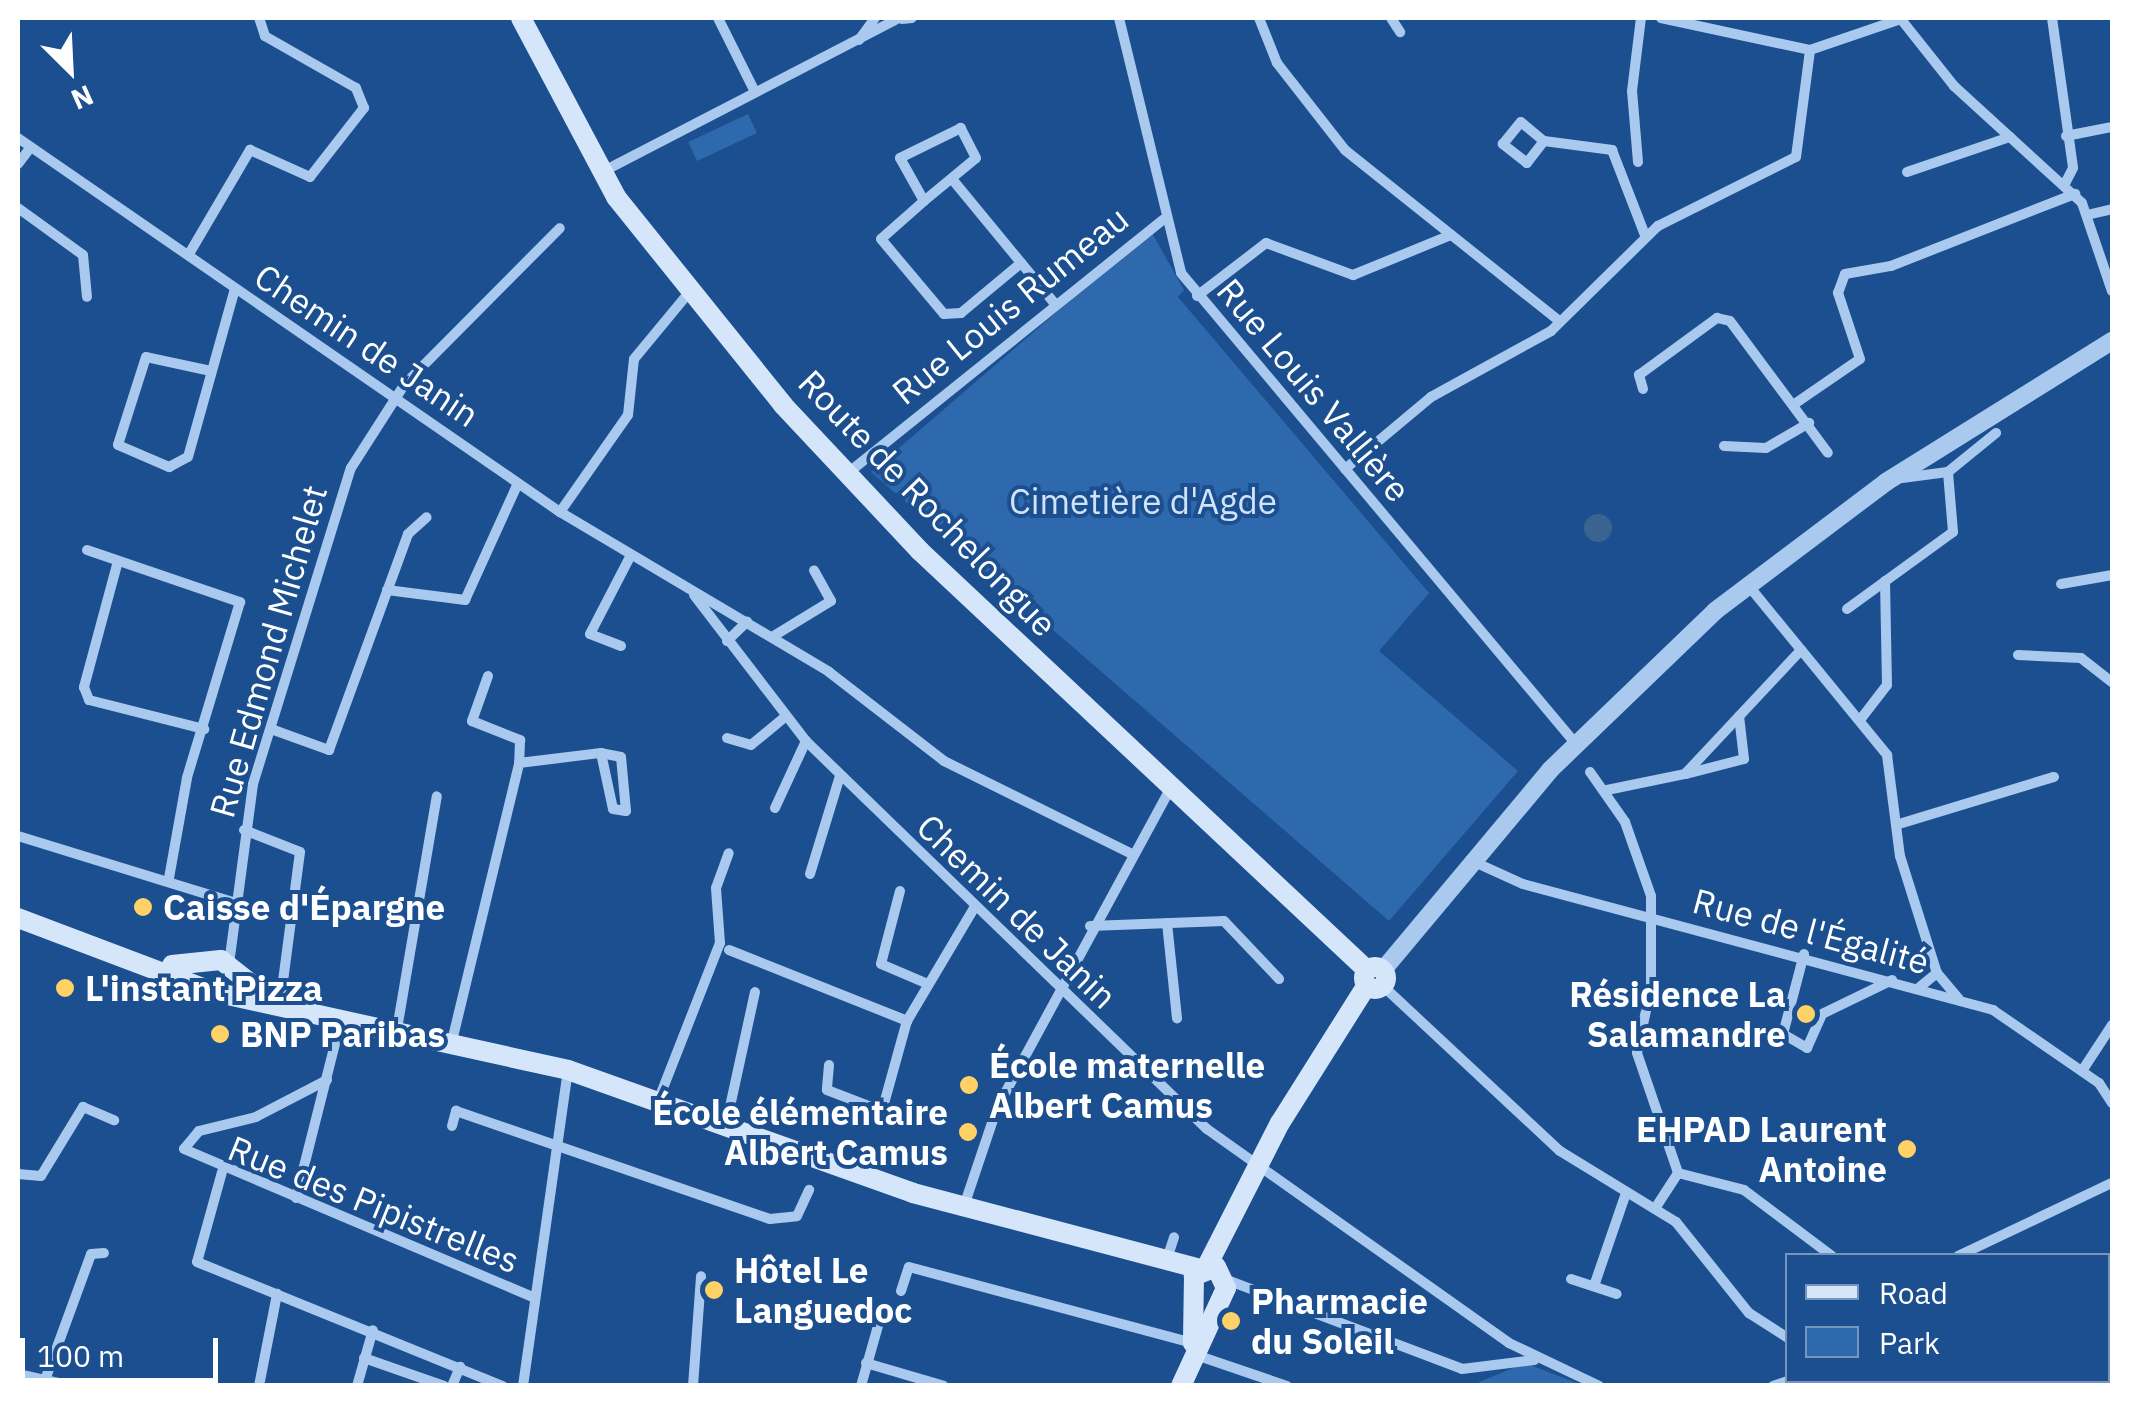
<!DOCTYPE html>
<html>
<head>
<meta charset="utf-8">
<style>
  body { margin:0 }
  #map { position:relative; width:2130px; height:1403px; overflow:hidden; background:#1b4f8f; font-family:"IBM Plex Sans",sans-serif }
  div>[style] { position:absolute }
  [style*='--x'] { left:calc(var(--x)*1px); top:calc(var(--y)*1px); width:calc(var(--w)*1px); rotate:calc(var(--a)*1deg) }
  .green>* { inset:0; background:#2e69ad; transform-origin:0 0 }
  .water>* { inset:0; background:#3c6290 }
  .round { border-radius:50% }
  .minor>* { height:10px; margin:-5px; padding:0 5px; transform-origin:5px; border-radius:5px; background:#a9c9ee }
  .tertiary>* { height:18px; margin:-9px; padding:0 9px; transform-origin:9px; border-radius:9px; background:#a9c9ee }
  .secondary>* { height:20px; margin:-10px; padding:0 10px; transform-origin:10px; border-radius:10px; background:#d6e6fa }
  .secondary>.ring { margin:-10px; padding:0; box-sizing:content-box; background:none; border:20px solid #d6e6fa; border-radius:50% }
  .dots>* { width:28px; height:28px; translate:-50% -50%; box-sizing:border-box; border:5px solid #1b4f8f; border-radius:50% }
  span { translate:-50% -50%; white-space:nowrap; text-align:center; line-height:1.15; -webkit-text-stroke:8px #1b4f8f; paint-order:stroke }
  .street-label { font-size:35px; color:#fff }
  .park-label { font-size:35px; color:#cfe3fa }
  .poi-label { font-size:35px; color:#fff; font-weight:700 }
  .left { translate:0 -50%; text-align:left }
  .right { translate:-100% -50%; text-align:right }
  .frame { position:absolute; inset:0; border:20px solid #fff; pointer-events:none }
  .legend { position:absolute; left:1785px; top:1253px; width:325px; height:130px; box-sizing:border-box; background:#1b4f8f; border:2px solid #7695bc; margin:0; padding:12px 18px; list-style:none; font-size:30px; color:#fff }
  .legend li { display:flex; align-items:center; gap:20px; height:50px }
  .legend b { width:50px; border:2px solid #7695bc }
  .north { position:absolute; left:20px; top:20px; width:100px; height:100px; -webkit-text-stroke:8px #1b4f8f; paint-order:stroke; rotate:156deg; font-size:28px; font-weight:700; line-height:40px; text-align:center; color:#fff }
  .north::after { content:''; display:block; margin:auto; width:35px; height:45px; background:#fff; clip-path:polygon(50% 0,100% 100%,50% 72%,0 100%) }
  .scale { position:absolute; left:20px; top:1338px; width:198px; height:45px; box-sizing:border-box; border:5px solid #fff; border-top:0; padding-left:12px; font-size:30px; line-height:35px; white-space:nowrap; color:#fff; -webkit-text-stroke:8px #1b4f8f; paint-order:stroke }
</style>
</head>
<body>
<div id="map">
  <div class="green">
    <div style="left:748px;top:114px;width:21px;height:66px;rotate:65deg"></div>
    <div style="clip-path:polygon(1151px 231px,1184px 290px,1178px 297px,1429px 593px,1379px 651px,1518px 771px,1389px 921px,871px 472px)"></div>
    <div style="clip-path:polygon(1525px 1363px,1582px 1385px,1477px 1383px)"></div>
  </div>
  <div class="water">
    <div class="round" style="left:1584px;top:514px;width:28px;height:28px"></div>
  </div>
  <div class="minor">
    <div style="--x:718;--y:18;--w:83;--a:63.4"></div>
    <div style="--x:1119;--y:18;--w:262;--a:76.3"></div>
    <div style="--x:1181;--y:273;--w:615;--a:50.02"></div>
    <div style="--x:1259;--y:18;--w:48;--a:68.2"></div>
    <div style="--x:1277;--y:63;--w:110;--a:52"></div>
    <div style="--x:1345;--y:150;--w:274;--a:38.6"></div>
    <div style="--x:1391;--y:18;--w:17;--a:57"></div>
    <div style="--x:1661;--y:18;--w:152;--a:12.1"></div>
    <div style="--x:1810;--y:50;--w:96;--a:-18.8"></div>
    <div style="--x:1900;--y:18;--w:87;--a:51.5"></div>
    <div style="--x:1954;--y:86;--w:173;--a:42.4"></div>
    <div style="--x:2082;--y:203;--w:93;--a:71.2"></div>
    <div style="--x:2052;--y:18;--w:151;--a:82"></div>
    <div style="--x:2073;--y:168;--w:18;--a:117"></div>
    <div style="--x:902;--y:19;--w:10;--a:-6"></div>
    <div style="--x:859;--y:40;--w:27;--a:-54"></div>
    <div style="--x:2066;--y:136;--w:47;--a:-11.1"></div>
    <div style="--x:18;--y:138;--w:659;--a:34.61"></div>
    <div style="--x:560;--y:512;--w:313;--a:30.7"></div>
    <div style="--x:829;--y:672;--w:145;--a:37.7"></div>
    <div style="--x:944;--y:761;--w:208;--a:26.3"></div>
    <div style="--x:1544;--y:141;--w:28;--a:128"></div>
    <div style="--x:1527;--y:163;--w:31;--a:-142"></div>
    <div style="--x:1503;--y:144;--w:28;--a:-51"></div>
    <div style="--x:1521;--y:122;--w:30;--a:40"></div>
    <div style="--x:1544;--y:141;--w:69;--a:7.5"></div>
    <div style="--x:1612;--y:150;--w:91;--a:68.8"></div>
    <div style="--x:1638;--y:162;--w:71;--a:-94.8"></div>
    <div style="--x:1632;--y:91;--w:74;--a:-83"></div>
    <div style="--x:18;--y:164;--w:21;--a:-53"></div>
    <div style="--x:602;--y:172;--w:330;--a:-27.4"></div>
    <div style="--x:1907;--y:172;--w:109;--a:-18.8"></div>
    <div style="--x:952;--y:179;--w:162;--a:50.5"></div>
    <div style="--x:924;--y:201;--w:67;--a:-39.6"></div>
    <div style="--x:976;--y:158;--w:34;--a:-117"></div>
    <div style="--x:961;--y:128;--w:68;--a:153.8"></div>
    <div style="--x:900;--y:158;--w:49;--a:60.8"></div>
    <div style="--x:924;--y:201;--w:57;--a:138.5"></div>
    <div style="--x:881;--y:239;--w:98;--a:50"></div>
    <div style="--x:944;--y:314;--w:17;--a:-3"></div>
    <div style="--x:961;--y:313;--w:78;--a:-39.8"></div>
    <div style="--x:18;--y:208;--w:80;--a:35.9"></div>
    <div style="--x:83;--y:255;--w:42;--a:84.6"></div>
    <div style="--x:2087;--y:215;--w:26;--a:-13"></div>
    <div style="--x:189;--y:254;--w:121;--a:-59.6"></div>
    <div style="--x:250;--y:150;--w:66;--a:24.2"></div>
    <div style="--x:310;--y:177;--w:88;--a:-52"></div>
    <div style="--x:364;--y:108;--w:22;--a:-112"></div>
    <div style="--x:356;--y:88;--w:105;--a:-150.3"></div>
    <div style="--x:265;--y:36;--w:19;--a:-108"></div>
    <div style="--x:1197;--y:296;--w:87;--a:-37.5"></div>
    <div style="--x:1266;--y:243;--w:93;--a:20.2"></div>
    <div style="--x:1353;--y:275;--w:106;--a:-22.2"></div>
    <div style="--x:211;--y:371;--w:66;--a:-167.8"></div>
    <div style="--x:146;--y:357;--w:92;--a:107.7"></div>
    <div style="--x:118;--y:445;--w:56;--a:23.3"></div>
    <div style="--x:169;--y:467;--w:21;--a:-28"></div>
    <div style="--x:188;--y:457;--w:174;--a:-74.4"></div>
    <div style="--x:1643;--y:389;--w:15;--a:-106"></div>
    <div style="--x:1639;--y:375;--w:97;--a:-36.2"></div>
    <div style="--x:1717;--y:318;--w:13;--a:13"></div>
    <div style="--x:1730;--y:321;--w:164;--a:53.4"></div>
    <div style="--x:1793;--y:405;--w:81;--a:-34.5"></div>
    <div style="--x:1860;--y:359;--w:70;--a:-108.4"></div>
    <div style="--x:1838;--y:293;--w:20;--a:-70"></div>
    <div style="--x:1845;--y:274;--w:47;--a:-9.9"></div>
    <div style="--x:1891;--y:266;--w:198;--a:-21.4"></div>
    <div style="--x:1724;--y:446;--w:42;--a:2.7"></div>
    <div style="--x:1766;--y:448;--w:50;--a:-30.2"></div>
    <div style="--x:1345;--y:469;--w:112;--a:-39.9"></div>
    <div style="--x:1431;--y:397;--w:137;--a:-28.8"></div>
    <div style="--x:1551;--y:331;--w:150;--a:-44.5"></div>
    <div style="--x:1658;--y:226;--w:154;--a:-26.6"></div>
    <div style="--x:1796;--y:157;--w:108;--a:-82.5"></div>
    <div style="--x:848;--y:473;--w:404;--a:-38.8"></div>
    <div style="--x:1902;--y:478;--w:46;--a:-7.4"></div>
    <div style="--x:560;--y:512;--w:118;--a:-55"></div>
    <div style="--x:628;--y:415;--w:56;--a:-83.9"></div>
    <div style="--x:634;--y:359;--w:89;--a:-50.4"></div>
    <div style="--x:87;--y:550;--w:162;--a:18.8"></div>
    <div style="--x:240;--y:602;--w:184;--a:106.8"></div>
    <div style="--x:187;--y:778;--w:102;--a:100.2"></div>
    <div style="--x:118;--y:561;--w:131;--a:105.1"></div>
    <div style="--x:84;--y:687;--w:14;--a:69"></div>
    <div style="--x:89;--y:700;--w:119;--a:14.2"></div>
    <div style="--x:2061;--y:584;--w:52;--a:-10"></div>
    <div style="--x:1748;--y:585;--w:220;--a:50.7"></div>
    <div style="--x:1887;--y:755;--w:102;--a:82.7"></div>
    <div style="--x:1900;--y:856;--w:123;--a:72.5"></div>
    <div style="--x:1937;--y:973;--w:22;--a:141"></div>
    <div style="--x:387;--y:590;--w:79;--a:7.3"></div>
    <div style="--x:465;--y:600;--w:128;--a:-65.6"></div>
    <div style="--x:694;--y:595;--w:184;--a:52.5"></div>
    <div style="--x:806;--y:741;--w:558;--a:44.06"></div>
    <div style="--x:1207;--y:1129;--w:370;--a:35.3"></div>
    <div style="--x:1509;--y:1343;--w:100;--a:25.5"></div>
    <div style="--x:1847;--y:609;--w:131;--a:-36"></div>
    <div style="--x:1953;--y:532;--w:60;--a:-94.8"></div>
    <div style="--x:1948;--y:472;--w:62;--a:-39.1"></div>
    <div style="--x:772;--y:637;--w:69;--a:-31.4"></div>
    <div style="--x:831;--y:601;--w:35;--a:-119"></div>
    <div style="--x:727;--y:641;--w:28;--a:-44"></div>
    <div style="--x:621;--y:646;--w:33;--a:-159"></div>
    <div style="--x:590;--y:634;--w:89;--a:-62.6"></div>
    <div style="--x:2018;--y:655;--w:63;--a:2.7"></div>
    <div style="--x:2081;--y:658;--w:39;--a:38"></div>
    <div style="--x:488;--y:676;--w:48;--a:109.6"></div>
    <div style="--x:472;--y:721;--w:52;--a:21.6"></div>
    <div style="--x:520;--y:740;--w:23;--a:92"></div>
    <div style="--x:1860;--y:720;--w:44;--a:-52.4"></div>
    <div style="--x:1887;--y:685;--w:104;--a:-91.1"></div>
    <div style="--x:271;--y:729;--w:62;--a:19.9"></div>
    <div style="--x:329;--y:750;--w:230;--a:-69.9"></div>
    <div style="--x:408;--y:534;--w:25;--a:-42"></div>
    <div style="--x:727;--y:738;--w:25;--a:16"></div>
    <div style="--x:751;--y:745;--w:45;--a:-39.6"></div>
    <div style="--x:1590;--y:772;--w:61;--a:55"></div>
    <div style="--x:1625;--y:822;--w:78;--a:70.6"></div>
    <div style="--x:1651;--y:896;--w:91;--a:90"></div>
    <div style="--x:1651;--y:987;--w:67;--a:102"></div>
    <div style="--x:1637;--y:1053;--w:127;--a:71.1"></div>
    <div style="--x:1686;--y:774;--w:60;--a:-14.5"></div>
    <div style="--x:1744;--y:759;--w:43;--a:-96.6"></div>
    <div style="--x:1607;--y:790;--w:80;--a:-11.6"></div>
    <div style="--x:1685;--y:774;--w:170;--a:-46.9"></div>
    <div style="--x:775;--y:808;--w:74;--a:-65.2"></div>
    <div style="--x:1899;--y:824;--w:162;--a:-16.9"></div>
    <div style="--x:244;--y:830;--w:60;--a:21.4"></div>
    <div style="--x:300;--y:852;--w:146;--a:97.5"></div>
    <div style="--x:18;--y:836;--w:224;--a:17.1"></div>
    <div style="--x:1470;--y:860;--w:58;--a:24.4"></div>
    <div style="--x:1523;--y:884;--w:487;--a:15"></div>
    <div style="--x:1993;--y:1010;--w:129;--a:34.6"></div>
    <div style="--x:2099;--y:1083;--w:24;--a:57"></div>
    <div style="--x:810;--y:874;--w:102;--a:-73"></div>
    <div style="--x:900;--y:891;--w:75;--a:104.6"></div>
    <div style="--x:881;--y:964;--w:51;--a:23.1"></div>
    <div style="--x:1167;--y:923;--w:96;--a:84"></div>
    <div style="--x:1090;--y:926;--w:134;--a:-2.1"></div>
    <div style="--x:1224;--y:921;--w:80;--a:46.5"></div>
    <div style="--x:729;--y:950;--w:192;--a:21.7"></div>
    <div style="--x:1804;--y:954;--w:83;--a:104.7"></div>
    <div style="--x:1783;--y:1034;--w:28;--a:30"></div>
    <div style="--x:1807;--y:1048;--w:37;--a:-66"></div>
    <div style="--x:1822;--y:1014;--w:78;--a:-25.9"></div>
    <div style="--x:229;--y:964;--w:182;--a:-82.4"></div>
    <div style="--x:253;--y:784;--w:331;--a:-72.8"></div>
    <div style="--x:351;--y:468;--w:98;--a:-57.4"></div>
    <div style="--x:404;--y:385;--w:221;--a:-45.2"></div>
    <div style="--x:1937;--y:973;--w:34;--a:50"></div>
    <div style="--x:1383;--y:986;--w:242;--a:43"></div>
    <div style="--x:1560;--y:1151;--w:136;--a:31.5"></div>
    <div style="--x:1676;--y:1222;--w:117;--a:51.3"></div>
    <div style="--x:1749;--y:1313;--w:46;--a:32.7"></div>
    <div style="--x:397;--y:1029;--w:236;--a:-80.3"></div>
    <div style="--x:452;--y:1041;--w:286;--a:-76.4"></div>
    <div style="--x:519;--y:763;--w:83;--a:-7"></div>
    <div style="--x:601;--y:753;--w:57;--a:77.9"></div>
    <div style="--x:613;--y:809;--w:13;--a:9"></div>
    <div style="--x:626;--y:811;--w:54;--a:-95.3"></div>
    <div style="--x:621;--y:757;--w:20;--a:-169"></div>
    <div style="--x:829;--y:1065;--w:25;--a:95"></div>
    <div style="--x:827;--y:1090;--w:59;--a:20.9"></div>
    <div style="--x:882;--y:1111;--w:93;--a:-74.5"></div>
    <div style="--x:907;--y:1021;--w:131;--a:-59.3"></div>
    <div style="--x:2082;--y:1071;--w:55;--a:-56.9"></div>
    <div style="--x:327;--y:1080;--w:80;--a:152.5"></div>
    <div style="--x:256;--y:1117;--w:59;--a:166.2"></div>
    <div style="--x:199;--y:1131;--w:23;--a:130"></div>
    <div style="--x:184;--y:1149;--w:381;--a:23"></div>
    <div style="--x:658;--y:1101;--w:170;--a:-68.6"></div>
    <div style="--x:720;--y:943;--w:55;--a:-94.2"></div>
    <div style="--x:716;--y:888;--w:37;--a:-70"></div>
    <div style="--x:726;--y:1125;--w:136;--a:-77.7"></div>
    <div style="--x:452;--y:1126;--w:16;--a:-75"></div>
    <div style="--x:456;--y:1111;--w:332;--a:19"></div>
    <div style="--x:770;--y:1219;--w:27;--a:-6"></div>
    <div style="--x:797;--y:1216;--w:29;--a:-65"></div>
    <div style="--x:222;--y:1172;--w:93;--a:105.5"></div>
    <div style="--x:197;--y:1262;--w:330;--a:22.1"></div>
    <div style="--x:1678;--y:1173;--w:68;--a:14.4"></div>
    <div style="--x:1744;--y:1190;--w:110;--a:36.9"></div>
    <div style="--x:18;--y:1174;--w:23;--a:5"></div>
    <div style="--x:41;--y:1176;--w:81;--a:-58.7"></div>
    <div style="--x:83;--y:1107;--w:34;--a:23"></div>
    <div style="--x:296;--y:1198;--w:184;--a:-75.8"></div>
    <div style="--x:964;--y:1206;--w:103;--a:-71.4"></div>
    <div style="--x:997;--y:1108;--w:365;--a:-61.5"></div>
    <div style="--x:1656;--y:1207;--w:40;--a:-57.1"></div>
    <div style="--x:1958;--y:1256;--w:170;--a:-25.4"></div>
    <div style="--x:1166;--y:1262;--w:26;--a:-72"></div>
    <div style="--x:2108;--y:1276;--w:4;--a:0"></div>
    <div style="--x:1571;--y:1279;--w:48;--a:18.1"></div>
    <div style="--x:1227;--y:1280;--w:251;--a:20.7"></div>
    <div style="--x:1462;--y:1369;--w:73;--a:-7.1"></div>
    <div style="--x:1594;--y:1286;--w:98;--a:-71"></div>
    <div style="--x:901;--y:1291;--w:25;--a:-72"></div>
    <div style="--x:909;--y:1267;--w:294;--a:15"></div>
    <div style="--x:2108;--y:1341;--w:4;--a:-14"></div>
    <div style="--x:1196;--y:1355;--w:96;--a:18.8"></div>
    <div style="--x:364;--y:1358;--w:85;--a:19.3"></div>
    <div style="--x:866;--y:1363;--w:81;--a:16.4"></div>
    <div style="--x:2108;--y:1368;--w:12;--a:70"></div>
    <div style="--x:18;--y:1374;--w:55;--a:12.5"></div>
    <div style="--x:45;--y:1380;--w:134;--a:-69.9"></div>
    <div style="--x:91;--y:1254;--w:13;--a:-4"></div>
    <div style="--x:1887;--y:1380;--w:6;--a:72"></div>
    <div style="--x:259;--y:1386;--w:94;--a:-78.9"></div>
    <div style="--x:357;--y:1386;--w:58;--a:-74.1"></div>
    <div style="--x:452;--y:1386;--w:21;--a:-67"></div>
    <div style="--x:523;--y:1386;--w:319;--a:-81.9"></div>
    <div style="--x:693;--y:1386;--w:110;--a:-85.8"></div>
    <div style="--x:861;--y:1386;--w:81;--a:-74.2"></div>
    <div style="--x:1773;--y:1386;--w:18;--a:-19"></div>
  </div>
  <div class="tertiary">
    <div style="--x:1383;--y:970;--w:261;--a:-50.1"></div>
    <div style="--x:1550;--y:770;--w:229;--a:-43.9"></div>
    <div style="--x:1715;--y:611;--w:214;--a:-37"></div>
    <div style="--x:1886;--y:482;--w:266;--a:-32"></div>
  </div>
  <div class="secondary">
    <div style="--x:521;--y:18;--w:203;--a:62"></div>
    <div style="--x:616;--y:197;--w:267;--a:51.2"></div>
    <div style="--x:783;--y:405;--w:200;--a:46.8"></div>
    <div style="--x:920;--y:551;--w:613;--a:43.15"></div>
    <div style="--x:18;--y:918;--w:210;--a:20.7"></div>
    <div style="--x:214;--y:992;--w:362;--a:12.4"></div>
    <div style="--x:568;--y:1070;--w:366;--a:19.6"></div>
    <div style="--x:913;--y:1193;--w:297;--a:14.8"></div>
    <div style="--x:172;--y:965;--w:49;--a:-5.8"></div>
    <div style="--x:221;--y:960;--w:48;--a:38.3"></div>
    <div class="ring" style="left:1364px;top:967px;width:2px;height:2px"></div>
    <div style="--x:1207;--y:1266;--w:161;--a:-63"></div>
    <div style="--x:1280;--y:1123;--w:163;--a:-57.8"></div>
    <div style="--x:1181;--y:1386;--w:108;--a:-65.3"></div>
    <div style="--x:1226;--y:1288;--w:23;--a:-115"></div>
    <div style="--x:1216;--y:1267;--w:24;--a:158"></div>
    <div style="--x:1194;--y:1276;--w:67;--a:90.9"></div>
  </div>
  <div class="dots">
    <div style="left:143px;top:907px;background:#ffd166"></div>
    <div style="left:65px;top:988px;background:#ffd166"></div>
    <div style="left:1806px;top:1014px;background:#ffd166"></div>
    <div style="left:220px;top:1034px;background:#ffd166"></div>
    <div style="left:969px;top:1085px;background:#ffd166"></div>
    <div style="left:968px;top:1132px;background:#ffd166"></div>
    <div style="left:1907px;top:1149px;background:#ffd166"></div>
    <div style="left:714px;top:1290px;background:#ffd166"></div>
    <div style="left:1231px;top:1321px;background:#ffd166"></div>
  </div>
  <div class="street-label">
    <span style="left:1010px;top:305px;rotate:-39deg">Rue Louis Rumeau</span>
    <span style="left:367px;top:345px;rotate:34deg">Chemin de Janin</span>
    <span style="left:1314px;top:390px;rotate:50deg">Rue Louis Vallière</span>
    <span style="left:928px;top:503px;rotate:46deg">Route de Rochelongue</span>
    <span style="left:268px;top:651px;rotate:-74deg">Rue Edmond Michelet</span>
    <span style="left:1017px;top:911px;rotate:44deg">Chemin de Janin</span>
    <span style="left:1811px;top:931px;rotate:15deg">Rue de l'Égalité</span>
    <span style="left:374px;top:1204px;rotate:22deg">Rue des Pipistrelles</span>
  </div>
  <div class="park-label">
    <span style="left:1143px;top:501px">Cimetière d'Agde</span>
  </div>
  <div class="poi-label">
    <span class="left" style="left:163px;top:907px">Caisse d'Épargne</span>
    <span class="left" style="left:85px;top:988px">L'instant Pizza</span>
    <span class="right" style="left:1786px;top:1014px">Résidence La<br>Salamandre</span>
    <span class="left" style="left:240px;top:1034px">BNP Paribas</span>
    <span class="left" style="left:989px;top:1085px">École maternelle<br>Albert Camus</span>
    <span class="right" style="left:948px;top:1132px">École élémentaire<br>Albert Camus</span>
    <span class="right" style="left:1887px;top:1149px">EHPAD Laurent<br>Antoine</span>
    <span class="left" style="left:734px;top:1290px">Hôtel Le<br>Languedoc</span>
    <span class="left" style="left:1251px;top:1321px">Pharmacie<br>du Soleil</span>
  </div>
  <div class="frame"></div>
  <ul class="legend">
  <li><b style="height:12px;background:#d6e6fa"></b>Road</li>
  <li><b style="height:28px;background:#2e69ad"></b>Park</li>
  </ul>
  <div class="north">N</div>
  <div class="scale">100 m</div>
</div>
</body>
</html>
